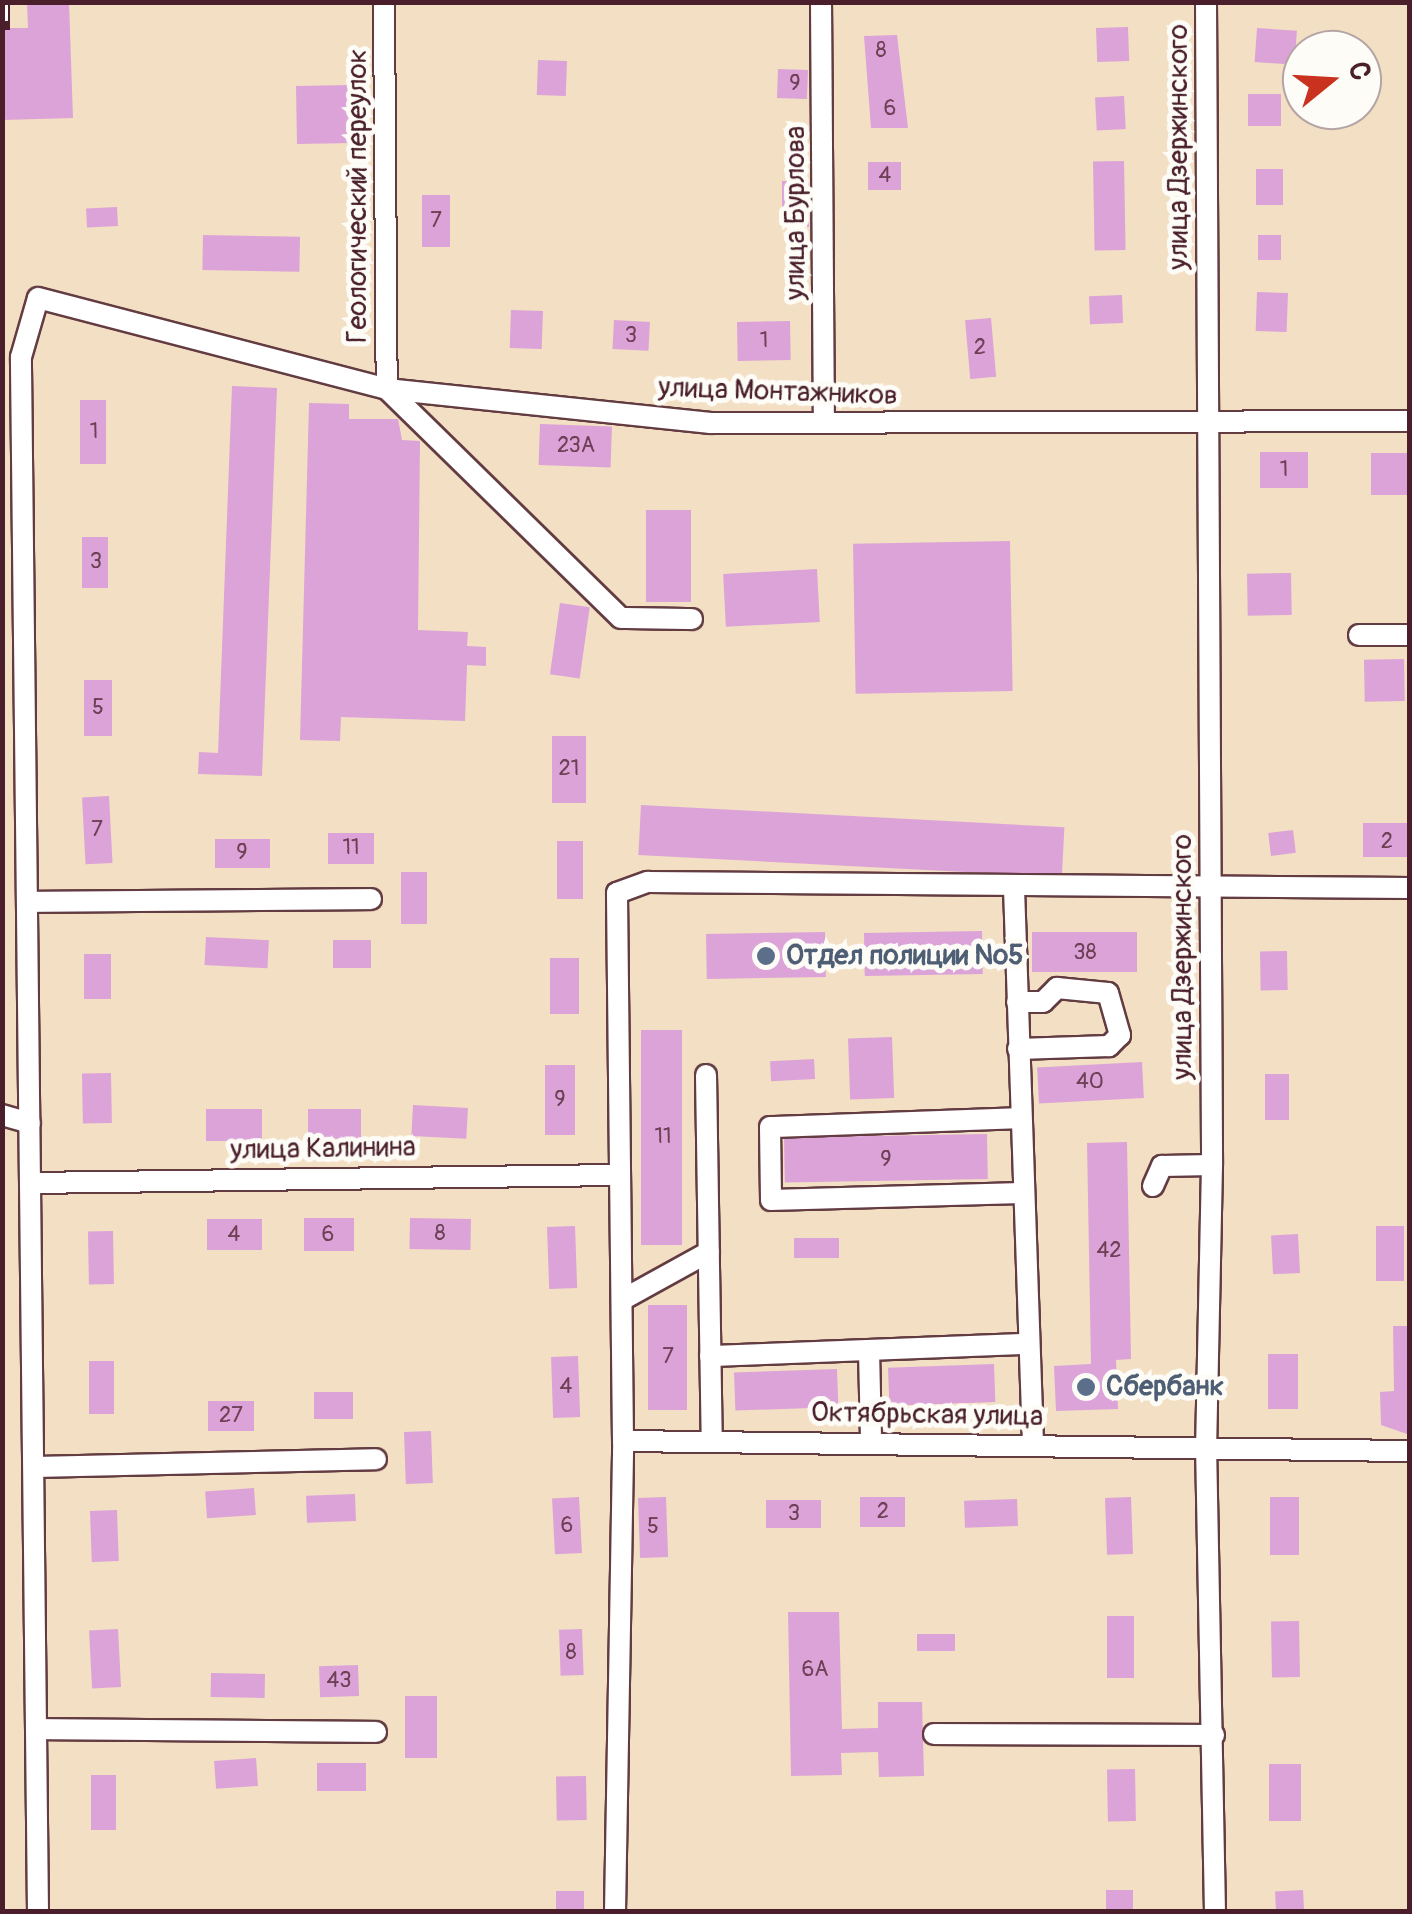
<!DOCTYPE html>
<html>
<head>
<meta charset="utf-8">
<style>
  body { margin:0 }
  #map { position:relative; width:1412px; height:1914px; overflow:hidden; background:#f3dfc3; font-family:Pangolin,sans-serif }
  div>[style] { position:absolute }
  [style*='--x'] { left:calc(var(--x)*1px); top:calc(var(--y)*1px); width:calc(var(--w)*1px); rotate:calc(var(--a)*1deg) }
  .building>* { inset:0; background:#dba3d8; transform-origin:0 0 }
  .roads { filter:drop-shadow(2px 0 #633c42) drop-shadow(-2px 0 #633c42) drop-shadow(0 2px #633c42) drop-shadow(0 -2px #633c42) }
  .minor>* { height:20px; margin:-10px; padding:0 10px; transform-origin:10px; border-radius:10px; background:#fff }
  .rail>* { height:10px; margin-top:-5px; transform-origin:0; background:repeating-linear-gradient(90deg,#fdfcf7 0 19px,#4a1f2b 0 38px); box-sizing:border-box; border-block:2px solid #4a1f2b }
  .dots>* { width:28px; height:28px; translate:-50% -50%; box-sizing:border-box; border:5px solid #fdfcf7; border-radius:50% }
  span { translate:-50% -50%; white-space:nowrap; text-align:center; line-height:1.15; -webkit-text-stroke:10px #fdfcf7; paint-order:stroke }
  .number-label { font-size:22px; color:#6e4056 }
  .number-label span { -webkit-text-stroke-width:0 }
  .street-label { font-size:28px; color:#4a1f2b }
  .service-label { font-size:28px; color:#4e5e75; font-weight:700 }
  .left { translate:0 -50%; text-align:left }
  .frame { position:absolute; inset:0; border:5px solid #4a1f2b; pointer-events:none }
  .north { position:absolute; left:1282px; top:30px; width:100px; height:100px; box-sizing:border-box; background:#fdfcf7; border:2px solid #b5a4a5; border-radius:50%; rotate:72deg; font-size:28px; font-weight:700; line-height:40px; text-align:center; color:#4a1f2b }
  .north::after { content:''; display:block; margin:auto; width:35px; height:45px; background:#c8321e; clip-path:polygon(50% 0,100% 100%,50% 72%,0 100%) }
</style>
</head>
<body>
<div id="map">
  <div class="building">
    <div style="clip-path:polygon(27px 2px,69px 2px,73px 118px,2px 120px,2px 28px,28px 28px)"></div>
    <div style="left:1128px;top:27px;width:34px;height:32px;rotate:88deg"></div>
    <div style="left:1257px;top:28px;width:40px;height:34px;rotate:4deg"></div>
    <div style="clip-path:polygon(897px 35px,908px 128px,871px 128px,864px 36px)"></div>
    <div style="left:538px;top:60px;width:29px;height:35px;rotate:2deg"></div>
    <div style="left:778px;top:69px;width:30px;height:29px;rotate:2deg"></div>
    <div style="left:352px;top:85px;width:58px;height:56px;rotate:89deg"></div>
    <div style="left:1248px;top:94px;width:33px;height:32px"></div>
    <div style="left:1124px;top:96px;width:33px;height:29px;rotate:87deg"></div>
    <div style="left:1124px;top:161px;width:89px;height:31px;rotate:89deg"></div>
    <div style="left:868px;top:162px;width:33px;height:28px"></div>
    <div style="left:1256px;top:169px;width:27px;height:36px"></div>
    <div style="left:782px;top:181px;width:27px;height:46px"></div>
    <div style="left:450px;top:195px;width:52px;height:28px;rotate:90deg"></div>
    <div style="left:117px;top:207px;width:19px;height:31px;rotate:87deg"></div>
    <div style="left:203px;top:235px;width:97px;height:35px;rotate:1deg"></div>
    <div style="left:1258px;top:235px;width:23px;height:25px"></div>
    <div style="left:1257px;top:292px;width:31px;height:39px;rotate:2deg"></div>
    <div style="left:1122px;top:295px;width:28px;height:33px;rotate:88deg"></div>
    <div style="left:511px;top:310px;width:32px;height:38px;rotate:2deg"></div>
    <div style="left:991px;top:318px;width:59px;height:26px;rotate:85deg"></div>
    <div style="left:614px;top:320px;width:36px;height:29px;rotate:3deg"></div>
    <div style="left:790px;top:321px;width:39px;height:53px;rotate:89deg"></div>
    <div style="clip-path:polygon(232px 386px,277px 388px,262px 776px,198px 774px,199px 752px,218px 753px)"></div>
    <div style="left:80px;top:400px;width:26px;height:64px"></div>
    <div style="clip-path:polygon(309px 403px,349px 404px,349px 419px,398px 419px,402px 440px,420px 441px,418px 630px,468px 632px,467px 646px,486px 647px,486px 666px,467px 665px,465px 721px,341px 717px,340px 741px,300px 740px)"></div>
    <div style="left:540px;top:424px;width:72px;height:41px;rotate:2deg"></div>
    <div style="left:1260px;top:452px;width:48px;height:36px"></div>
    <div style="left:1410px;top:453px;width:42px;height:39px;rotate:90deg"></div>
    <div style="left:646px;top:510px;width:45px;height:92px"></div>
    <div style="left:82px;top:537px;width:26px;height:51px"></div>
    <div style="left:1010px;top:541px;width:150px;height:157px;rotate:89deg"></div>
    <div style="left:817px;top:569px;width:53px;height:94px;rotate:87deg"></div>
    <div style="left:1291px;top:573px;width:42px;height:44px;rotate:89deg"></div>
    <div style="left:560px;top:603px;width:30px;height:72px;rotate:8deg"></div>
    <div style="left:1404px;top:659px;width:42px;height:40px;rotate:89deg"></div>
    <div style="left:84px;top:680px;width:28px;height:56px"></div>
    <div style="left:552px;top:736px;width:34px;height:67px"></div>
    <div style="left:109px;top:796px;width:67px;height:27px;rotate:87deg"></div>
    <div style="left:641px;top:805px;width:424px;height:50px;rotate:3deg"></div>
    <div style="left:1410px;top:823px;width:34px;height:47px;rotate:90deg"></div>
    <div style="left:1293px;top:830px;width:23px;height:25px;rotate:83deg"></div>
    <div style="left:328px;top:833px;width:46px;height:31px"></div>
    <div style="left:215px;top:839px;width:55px;height:29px"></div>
    <div style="left:557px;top:841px;width:26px;height:58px"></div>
    <div style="left:401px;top:872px;width:26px;height:52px"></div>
    <div style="left:982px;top:931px;width:43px;height:118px;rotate:89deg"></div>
    <div style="left:825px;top:932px;width:45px;height:119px;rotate:89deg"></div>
    <div style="left:1137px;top:932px;width:40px;height:105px;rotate:90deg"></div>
    <div style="left:206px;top:937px;width:63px;height:28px;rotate:3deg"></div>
    <div style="left:333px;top:940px;width:38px;height:28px"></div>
    <div style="left:1287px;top:951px;width:39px;height:27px;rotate:89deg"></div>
    <div style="left:84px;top:954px;width:27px;height:45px"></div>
    <div style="left:550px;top:958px;width:29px;height:56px"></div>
    <div style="left:641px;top:1030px;width:41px;height:215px"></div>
    <div style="left:892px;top:1037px;width:61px;height:44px;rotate:88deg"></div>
    <div style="left:814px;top:1059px;width:20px;height:44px;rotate:87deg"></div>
    <div style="left:1142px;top:1062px;width:36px;height:105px;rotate:87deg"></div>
    <div style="left:545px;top:1065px;width:30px;height:70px"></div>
    <div style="left:111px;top:1073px;width:50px;height:29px;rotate:89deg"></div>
    <div style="left:1265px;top:1074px;width:24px;height:46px"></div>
    <div style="left:413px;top:1105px;width:55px;height:31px;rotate:3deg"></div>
    <div style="left:262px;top:1109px;width:32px;height:56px;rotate:90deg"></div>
    <div style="left:308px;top:1109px;width:53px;height:30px"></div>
    <div style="left:987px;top:1134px;width:45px;height:203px;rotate:89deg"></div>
    <div style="clip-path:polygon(1127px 1142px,1131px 1359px,1116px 1360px,1118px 1409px,1056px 1411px,1054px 1366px,1091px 1364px,1087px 1143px)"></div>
    <div style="left:304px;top:1218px;width:50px;height:33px"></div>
    <div style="left:410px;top:1218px;width:61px;height:31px;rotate:1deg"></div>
    <div style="left:207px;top:1219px;width:55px;height:31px"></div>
    <div style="left:575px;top:1226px;width:62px;height:28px;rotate:88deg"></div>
    <div style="left:1376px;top:1226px;width:28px;height:55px"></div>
    <div style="left:113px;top:1231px;width:53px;height:25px;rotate:89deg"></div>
    <div style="left:1298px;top:1234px;width:39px;height:27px;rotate:87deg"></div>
    <div style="left:839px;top:1238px;width:20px;height:45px;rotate:90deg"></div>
    <div style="left:648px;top:1305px;width:39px;height:105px"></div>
    <div style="clip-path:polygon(1393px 1326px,1410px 1326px,1410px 1435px,1381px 1425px,1380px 1392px,1394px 1391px)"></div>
    <div style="left:1268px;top:1354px;width:30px;height:55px"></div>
    <div style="left:578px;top:1356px;width:61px;height:27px;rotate:88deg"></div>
    <div style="left:89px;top:1361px;width:25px;height:53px"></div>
    <div style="left:994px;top:1364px;width:38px;height:106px;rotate:88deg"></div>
    <div style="left:837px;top:1369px;width:38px;height:103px;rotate:88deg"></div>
    <div style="left:314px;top:1392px;width:39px;height:27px"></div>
    <div style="left:208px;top:1401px;width:46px;height:30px"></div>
    <div style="left:431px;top:1431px;width:52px;height:27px;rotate:88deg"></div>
    <div style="left:254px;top:1488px;width:27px;height:49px;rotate:86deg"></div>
    <div style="left:355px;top:1494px;width:27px;height:49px;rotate:88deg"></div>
    <div style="left:579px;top:1497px;width:56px;height:27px;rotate:87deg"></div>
    <div style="left:666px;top:1497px;width:60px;height:28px;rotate:88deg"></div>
    <div style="left:860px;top:1497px;width:45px;height:30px"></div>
    <div style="left:1131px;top:1497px;width:57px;height:26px;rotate:88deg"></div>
    <div style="left:1270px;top:1497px;width:29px;height:58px"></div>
    <div style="left:1017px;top:1499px;width:27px;height:53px;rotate:88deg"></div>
    <div style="left:766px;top:1500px;width:55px;height:28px"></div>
    <div style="left:117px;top:1510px;width:51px;height:27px;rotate:88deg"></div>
    <div style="clip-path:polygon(788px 1612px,839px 1612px,842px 1729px,878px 1728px,878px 1702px,922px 1702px,924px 1776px,879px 1777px,878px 1752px,841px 1753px,842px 1775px,791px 1776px)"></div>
    <div style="left:1107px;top:1616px;width:27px;height:62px"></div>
    <div style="left:1299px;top:1621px;width:56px;height:28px;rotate:89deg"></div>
    <div style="left:118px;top:1629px;width:58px;height:29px;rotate:87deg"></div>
    <div style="left:582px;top:1629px;width:46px;height:23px;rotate:88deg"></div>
    <div style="left:917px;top:1634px;width:38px;height:17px"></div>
    <div style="left:358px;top:1665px;width:31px;height:39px;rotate:88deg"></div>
    <div style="left:211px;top:1673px;width:54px;height:24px;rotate:1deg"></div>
    <div style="left:405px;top:1696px;width:32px;height:62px"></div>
    <div style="left:256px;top:1758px;width:28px;height:42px;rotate:86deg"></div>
    <div style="left:366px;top:1763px;width:28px;height:49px;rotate:90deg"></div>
    <div style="left:1269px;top:1764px;width:32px;height:57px"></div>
    <div style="left:1135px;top:1769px;width:52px;height:28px;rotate:89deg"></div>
    <div style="left:91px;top:1775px;width:25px;height:55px"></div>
    <div style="left:586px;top:1776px;width:44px;height:30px;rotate:89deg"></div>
    <div style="left:1106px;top:1890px;width:27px;height:22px"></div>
    <div style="left:1303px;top:1890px;width:22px;height:28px;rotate:87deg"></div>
    <div style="left:556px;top:1891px;width:28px;height:21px"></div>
  </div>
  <div class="roads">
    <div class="minor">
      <div style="--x:384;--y:2;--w:387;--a:89.6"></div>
      <div style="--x:387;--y:389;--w:327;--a:44.4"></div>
      <div style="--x:621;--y:618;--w:71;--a:0.8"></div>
      <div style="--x:821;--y:2;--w:421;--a:89.6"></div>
      <div style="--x:1206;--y:2;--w:1163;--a:89.7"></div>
      <div style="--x:1212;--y:1165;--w:279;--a:91.2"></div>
      <div style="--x:1206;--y:1444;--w:468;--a:88.9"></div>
      <div style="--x:1359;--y:635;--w:51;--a:0"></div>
      <div style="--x:1014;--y:888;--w:556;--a:88.04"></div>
      <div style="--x:27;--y:902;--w:344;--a:-0.5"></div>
      <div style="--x:1017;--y:1002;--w:26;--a:0"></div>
      <div style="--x:1043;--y:1002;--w:20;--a:-45"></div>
      <div style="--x:1057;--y:988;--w:51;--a:5.6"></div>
      <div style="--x:1108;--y:993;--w:44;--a:74.1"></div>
      <div style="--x:1120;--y:1035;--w:16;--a:135"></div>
      <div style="--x:1109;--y:1046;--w:91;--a:178.1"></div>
      <div style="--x:706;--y:1075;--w:366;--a:89.1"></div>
      <div style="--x:2;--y:1115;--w:29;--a:16"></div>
      <div style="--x:1020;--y:1118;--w:250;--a:177.9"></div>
      <div style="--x:770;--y:1127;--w:73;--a:89.2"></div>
      <div style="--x:771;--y:1200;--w:250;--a:-1.6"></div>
      <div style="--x:30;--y:1183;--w:588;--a:-0.78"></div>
      <div style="--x:1153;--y:1186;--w:22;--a:-66"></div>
      <div style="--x:1162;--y:1166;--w:50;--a:-1.1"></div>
      <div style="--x:622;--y:1300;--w:99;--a:-28.9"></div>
      <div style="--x:869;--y:1350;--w:90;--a:88.7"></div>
      <div style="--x:710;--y:1356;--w:315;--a:-2.2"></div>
      <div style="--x:623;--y:1441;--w:787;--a:0.73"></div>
      <div style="--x:34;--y:1467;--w:342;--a:-1.3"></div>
      <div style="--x:37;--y:1729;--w:339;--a:0.5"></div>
      <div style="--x:934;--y:1734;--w:280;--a:0.2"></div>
      <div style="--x:38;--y:1912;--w:1555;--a:-90.63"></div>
      <div style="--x:21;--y:357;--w:61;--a:-73.9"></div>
      <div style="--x:38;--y:298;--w:361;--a:14.6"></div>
      <div style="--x:387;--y:389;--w:325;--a:6"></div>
      <div style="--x:710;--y:423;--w:700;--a:-0.16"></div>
      <div style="--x:615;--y:1912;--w:471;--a:-89"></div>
      <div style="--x:623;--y:1441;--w:548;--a:-90.63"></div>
      <div style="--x:617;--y:893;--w:33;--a:-20"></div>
      <div style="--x:648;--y:882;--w:762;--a:0.45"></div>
    </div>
  </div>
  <div class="rail">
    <div style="--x:5;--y:2;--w:28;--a:90"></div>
  </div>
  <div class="dots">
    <div style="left:766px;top:956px;background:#5c6f8a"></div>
    <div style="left:1086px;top:1387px;background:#5c6f8a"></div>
  </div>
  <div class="number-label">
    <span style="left:881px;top:51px">8</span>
    <span style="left:795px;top:84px">9</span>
    <span style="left:890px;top:109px">6</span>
    <span style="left:885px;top:176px">4</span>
    <span style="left:436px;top:221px">7</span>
    <span style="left:631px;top:336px">3</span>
    <span style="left:764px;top:341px">1</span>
    <span style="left:980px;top:348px">2</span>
    <span style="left:94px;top:432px">1</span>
    <span style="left:576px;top:446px">23А</span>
    <span style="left:1284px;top:470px">1</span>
    <span style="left:96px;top:562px">3</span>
    <span style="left:98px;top:708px">5</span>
    <span style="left:569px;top:769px">21</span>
    <span style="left:97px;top:830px">7</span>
    <span style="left:1387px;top:842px">2</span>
    <span style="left:351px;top:848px">11</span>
    <span style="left:242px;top:853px">9</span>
    <span style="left:1085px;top:953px">38</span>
    <span style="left:1090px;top:1082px">40</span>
    <span style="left:560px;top:1100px">9</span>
    <span style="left:663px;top:1137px">11</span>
    <span style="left:886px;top:1160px">9</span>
    <span style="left:440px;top:1234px">8</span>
    <span style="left:234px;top:1235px">4</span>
    <span style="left:328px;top:1235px">6</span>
    <span style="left:1109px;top:1251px">42</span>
    <span style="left:668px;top:1357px">7</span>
    <span style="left:566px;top:1387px">4</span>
    <span style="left:231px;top:1416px">27</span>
    <span style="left:883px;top:1512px">2</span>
    <span style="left:794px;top:1514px">3</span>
    <span style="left:567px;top:1526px">6</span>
    <span style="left:653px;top:1527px">5</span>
    <span style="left:571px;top:1653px">8</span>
    <span style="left:815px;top:1670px">6А</span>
    <span style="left:339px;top:1681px">43</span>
  </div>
  <div class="street-label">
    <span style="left:1179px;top:147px;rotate:-90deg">улица Дзержинского</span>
    <span style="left:358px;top:196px;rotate:-90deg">Геологический переулок</span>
    <span style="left:796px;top:213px;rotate:-90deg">улица Бурлова</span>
    <span style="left:778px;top:392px;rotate:2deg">улица Монтажников</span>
    <span style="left:1183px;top:957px;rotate:-90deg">улица Дзержинского</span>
    <span style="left:323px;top:1149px;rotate:-1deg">улица Калинина</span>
    <span style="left:927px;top:1415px;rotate:1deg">Октябрьская улица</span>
  </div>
  <div class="service-label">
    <span class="left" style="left:786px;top:956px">Отдел полиции №5</span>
    <span class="left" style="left:1106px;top:1387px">Сбербанк</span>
  </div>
  <div class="frame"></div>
  <div class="north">С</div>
</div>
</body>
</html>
